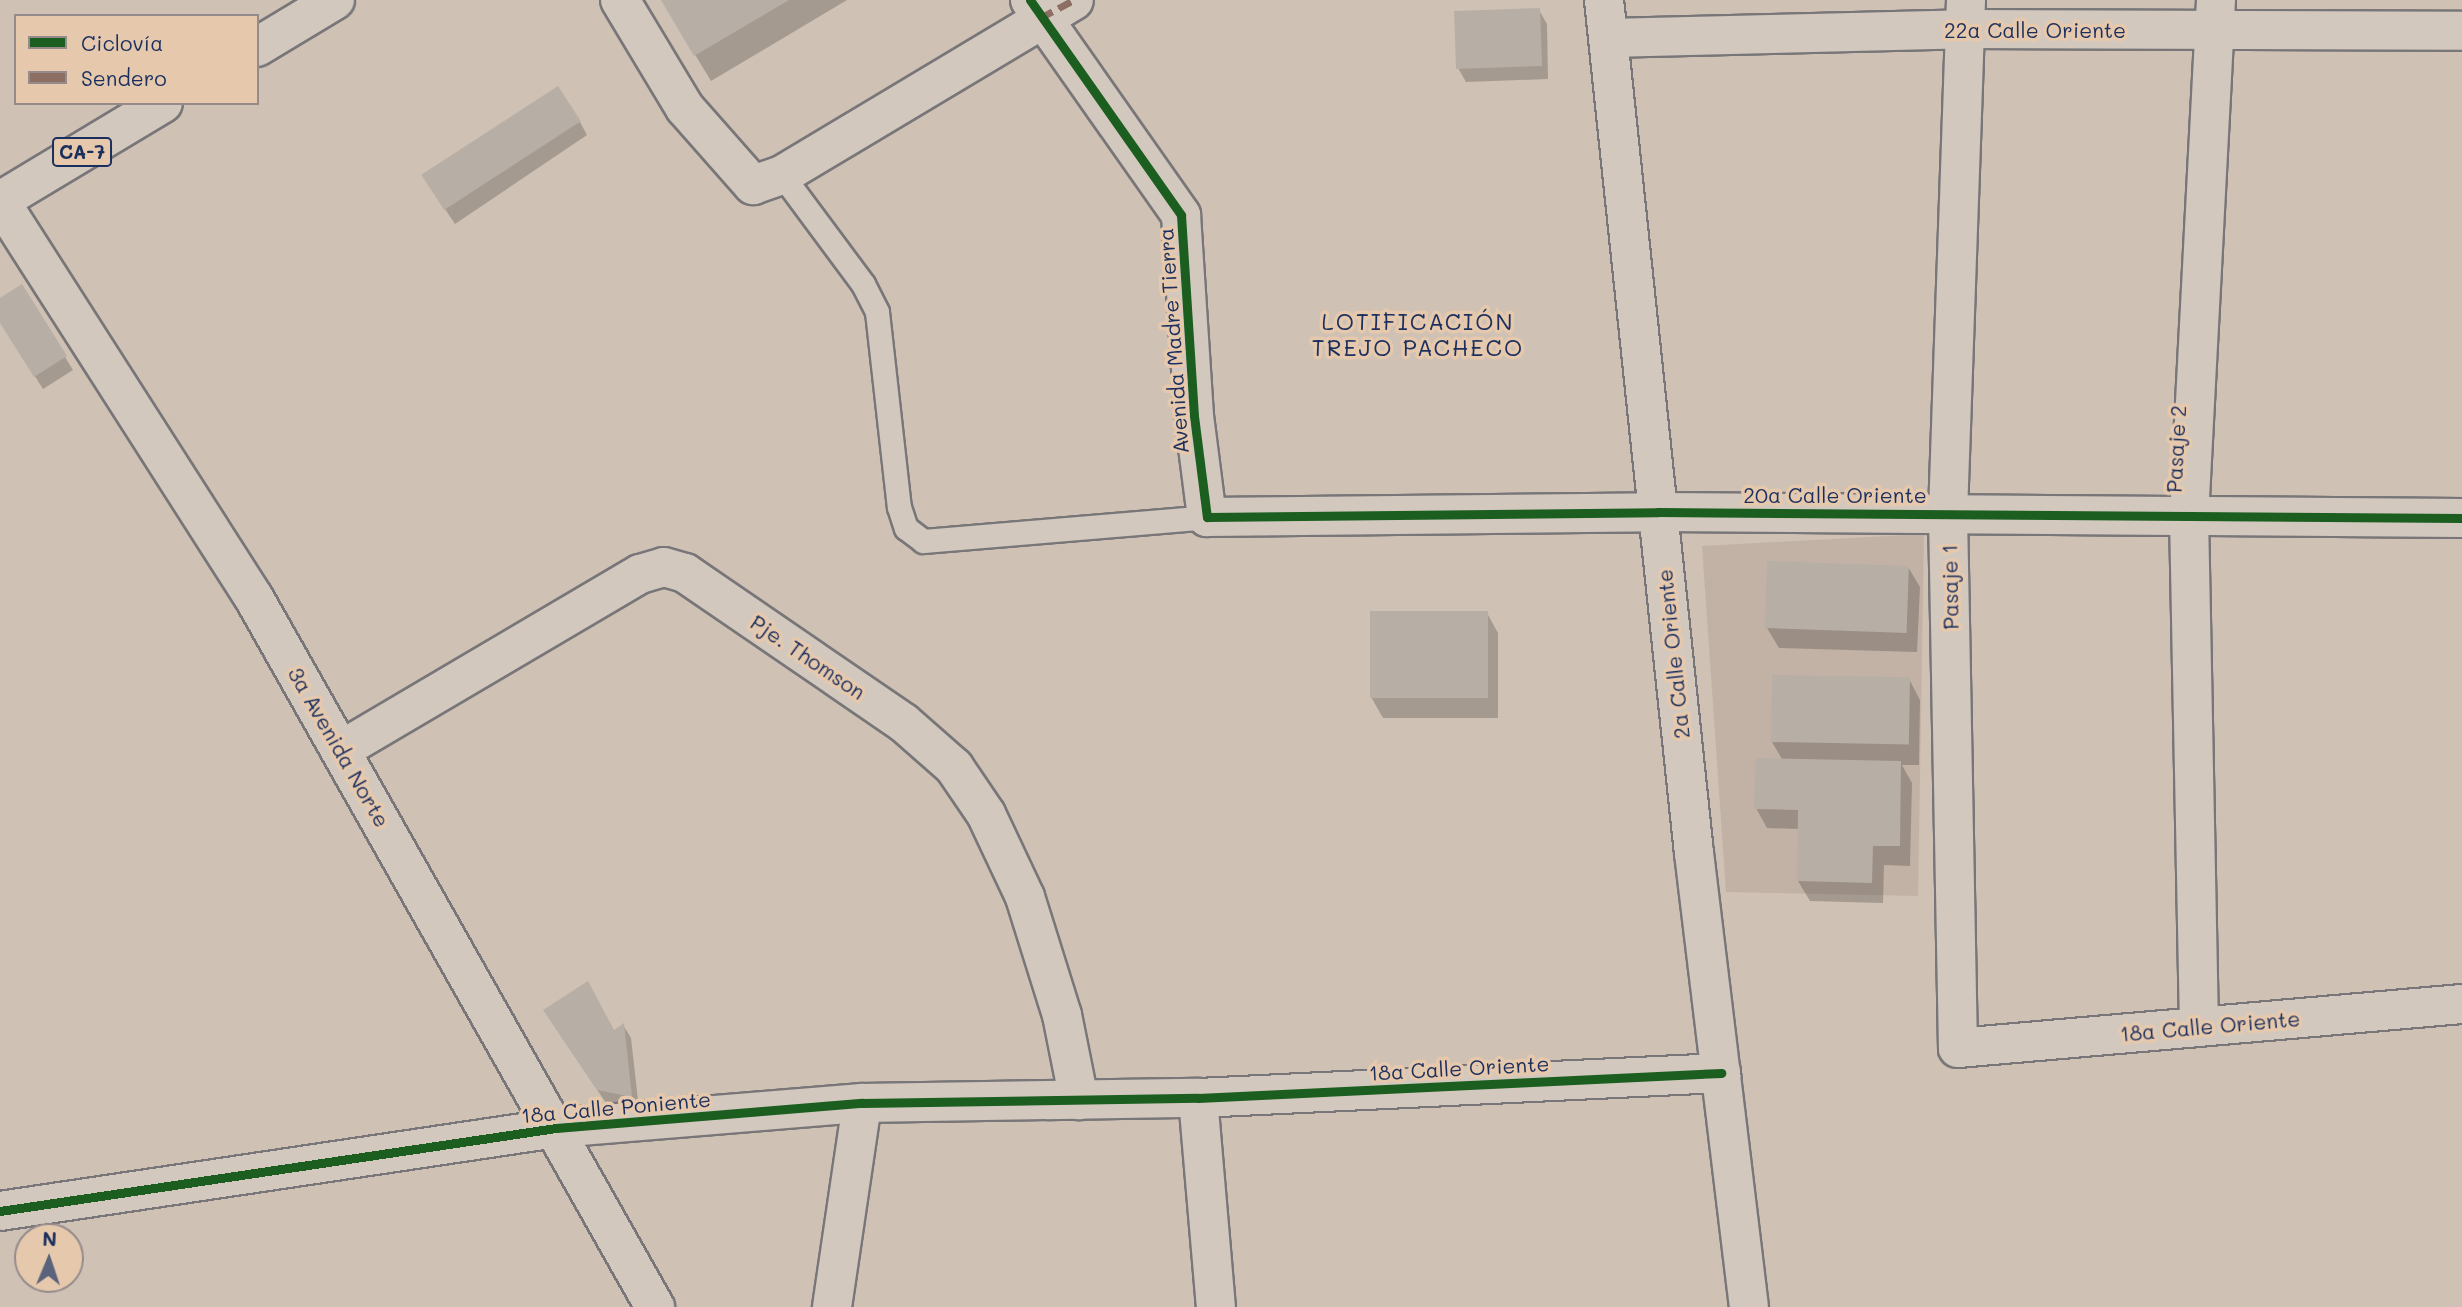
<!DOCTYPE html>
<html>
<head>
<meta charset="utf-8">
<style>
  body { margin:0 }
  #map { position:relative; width:2462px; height:1307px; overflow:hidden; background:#cfc1b3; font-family:Mali,sans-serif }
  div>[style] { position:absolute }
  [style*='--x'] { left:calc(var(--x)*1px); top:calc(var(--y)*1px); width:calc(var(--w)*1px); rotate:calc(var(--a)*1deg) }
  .built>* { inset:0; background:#c2b2a5 }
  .shadow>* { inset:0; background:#0003 }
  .building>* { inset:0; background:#b7aea6; transform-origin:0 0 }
  .roads { filter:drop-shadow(2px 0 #787678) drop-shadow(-2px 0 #787678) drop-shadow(0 2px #787678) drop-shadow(0 -2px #787678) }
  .lane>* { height:23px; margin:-11.5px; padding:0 11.5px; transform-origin:11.5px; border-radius:11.5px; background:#d2c8be }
  .street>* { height:38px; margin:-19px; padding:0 19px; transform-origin:19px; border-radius:19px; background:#d2c8be }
  .secondary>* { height:38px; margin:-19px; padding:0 19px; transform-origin:19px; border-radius:19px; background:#d2c8be }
  .primary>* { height:38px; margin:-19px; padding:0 19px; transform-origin:19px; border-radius:19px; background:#d2c8be }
  .quiet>* { height:7px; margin-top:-3.5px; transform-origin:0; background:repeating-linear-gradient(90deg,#8d6e63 0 14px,transparent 0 21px) }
  .cycleway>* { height:9px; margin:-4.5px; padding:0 4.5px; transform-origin:4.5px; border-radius:4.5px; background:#1b5e20 }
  span { translate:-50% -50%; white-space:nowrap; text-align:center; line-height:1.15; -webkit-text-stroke:7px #e6c9ad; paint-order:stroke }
  .shield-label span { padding:2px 5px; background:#e6c9ad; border:2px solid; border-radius:5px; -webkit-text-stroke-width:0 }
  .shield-label { font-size:19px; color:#1b2f5e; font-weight:700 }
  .street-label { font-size:21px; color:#1b2f5e }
  .neighbourhood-label { font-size:23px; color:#1b2f5e; letter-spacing:2px }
  .legend { position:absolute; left:14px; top:14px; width:245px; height:91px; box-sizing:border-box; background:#e6c9ad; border:2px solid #958b8d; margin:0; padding:9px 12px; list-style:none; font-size:21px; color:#1b2f5e }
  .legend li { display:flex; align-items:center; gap:14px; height:35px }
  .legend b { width:35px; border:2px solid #958b8d }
  .north { position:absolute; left:14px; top:1223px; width:70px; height:70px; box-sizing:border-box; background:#e6c9ad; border:2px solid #958b8d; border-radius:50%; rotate:2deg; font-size:19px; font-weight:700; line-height:28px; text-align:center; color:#1b2f5e }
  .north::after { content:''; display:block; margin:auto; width:24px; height:32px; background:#5a627c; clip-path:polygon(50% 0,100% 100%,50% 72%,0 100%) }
</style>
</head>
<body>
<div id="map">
  <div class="built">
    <div style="clip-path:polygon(1924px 534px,1918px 896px,1726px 892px,1702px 546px)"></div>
  </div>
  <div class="shadow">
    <div style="clip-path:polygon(662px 0,847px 0,711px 81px)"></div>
    <div style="clip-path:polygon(1539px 10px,1547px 24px,1548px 79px,1466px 82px,1458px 68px)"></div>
    <div style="clip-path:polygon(580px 122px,587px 135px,455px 224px,433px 191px)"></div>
    <div style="clip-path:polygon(21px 286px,73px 370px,43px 389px,0 321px,0 300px)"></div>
    <div style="clip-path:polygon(1908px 567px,1920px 587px,1917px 652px,1779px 648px,1767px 628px)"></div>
    <div style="clip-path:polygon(1487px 613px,1498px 633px,1498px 718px,1383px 718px,1371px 697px)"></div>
    <div style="clip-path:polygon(1909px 679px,1920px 700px,1919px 765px,1902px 765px,1912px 783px,1910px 866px,1884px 865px,1883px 903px,1810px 901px,1798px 881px,1799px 829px,1767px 828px,1756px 808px,1783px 761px,1772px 742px)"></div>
    <div style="clip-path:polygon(553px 1024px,614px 1032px,623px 1025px,631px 1038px,639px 1109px,606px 1103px)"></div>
  </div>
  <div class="building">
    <div style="clip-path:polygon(661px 0,789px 0,694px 56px)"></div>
    <div style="left:1540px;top:8px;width:58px;height:86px;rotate:88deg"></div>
    <div style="left:558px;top:86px;width:42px;height:163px;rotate:57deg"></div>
    <div style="clip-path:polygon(22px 284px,67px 356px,34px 377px,0 323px,0 298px)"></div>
    <div style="left:1767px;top:561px;width:142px;height:67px;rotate:2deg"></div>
    <div style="left:1370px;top:611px;width:118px;height:87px"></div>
    <div style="left:1772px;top:675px;width:138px;height:67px;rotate:1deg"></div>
    <div style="clip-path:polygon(1755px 758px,1901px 761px,1900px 846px,1873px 846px,1872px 883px,1797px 881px,1798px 810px,1754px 809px)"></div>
    <div style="clip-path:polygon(588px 981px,614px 1030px,624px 1023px,632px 1097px,597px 1090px,543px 1010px)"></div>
  </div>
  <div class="roads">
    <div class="lane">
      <div style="--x:782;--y:175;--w:136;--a:53.4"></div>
      <div style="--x:863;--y:284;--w:31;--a:63"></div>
      <div style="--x:877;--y:312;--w:196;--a:83.6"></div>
      <div style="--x:899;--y:507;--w:22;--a:72"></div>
      <div style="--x:906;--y:528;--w:21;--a:37"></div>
      <div style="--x:923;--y:541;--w:285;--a:-4.8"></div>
    </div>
    <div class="street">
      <div style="--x:620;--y:0;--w:126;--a:59"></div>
      <div style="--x:685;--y:108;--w:103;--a:48.6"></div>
      <div style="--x:753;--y:185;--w:31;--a:-19"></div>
      <div style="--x:782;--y:175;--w:340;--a:-30.9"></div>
      <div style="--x:1030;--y:0;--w:263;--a:54.9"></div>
      <div style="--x:1181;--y:215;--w:201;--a:86.3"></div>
      <div style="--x:1194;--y:416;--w:102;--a:82.7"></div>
      <div style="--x:1207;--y:517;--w:451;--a:-0.6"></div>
      <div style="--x:1658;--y:512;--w:804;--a:0.43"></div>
      <div style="--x:1966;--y:0;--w:514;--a:92.01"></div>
      <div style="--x:1948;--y:514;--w:534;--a:88.93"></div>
      <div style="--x:1958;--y:1048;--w:506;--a:-4.99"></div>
      <div style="--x:1608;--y:38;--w:357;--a:-1.4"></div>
      <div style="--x:1965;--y:29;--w:497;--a:0.2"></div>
      <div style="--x:341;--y:750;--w:347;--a:-30.5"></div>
      <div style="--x:640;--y:574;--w:25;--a:-16"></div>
      <div style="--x:664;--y:567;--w:22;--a:16"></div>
      <div style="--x:685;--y:573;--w:265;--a:34.4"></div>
      <div style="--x:904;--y:723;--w:67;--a:41.3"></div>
      <div style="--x:954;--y:767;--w:57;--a:55.8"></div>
      <div style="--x:986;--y:814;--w:92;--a:64.8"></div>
      <div style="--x:1025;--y:897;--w:124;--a:72.6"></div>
      <div style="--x:1062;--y:1015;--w:87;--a:78.7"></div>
      <div style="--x:2199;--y:1027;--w:510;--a:-91.12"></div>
      <div style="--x:2189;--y:517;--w:518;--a:-87.01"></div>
      <div style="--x:1198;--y:1098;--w:210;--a:85.1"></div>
      <div style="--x:832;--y:1307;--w:206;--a:-81.6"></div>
    </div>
    <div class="secondary">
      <div style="--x:1604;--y:0;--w:858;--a:83.98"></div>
      <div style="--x:1694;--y:853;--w:457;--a:83.1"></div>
      <div style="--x:0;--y:201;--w:471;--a:57.4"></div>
      <div style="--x:254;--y:598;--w:815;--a:60.51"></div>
      <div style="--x:0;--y:1211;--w:562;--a:-8.49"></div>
      <div style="--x:556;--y:1128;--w:307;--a:-4.7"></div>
      <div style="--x:862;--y:1103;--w:336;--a:-0.9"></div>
      <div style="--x:1198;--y:1098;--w:524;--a:-2.74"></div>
    </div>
    <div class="primary">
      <div style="--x:257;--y:47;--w:91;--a:-31.1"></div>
      <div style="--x:0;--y:201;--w:190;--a:-31"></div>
    </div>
  </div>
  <div class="quiet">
    <div style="--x:1040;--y:18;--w:38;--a:-28"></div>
  </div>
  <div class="cycleway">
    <div style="--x:1030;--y:0;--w:263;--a:54.9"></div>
    <div style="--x:1181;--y:215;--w:201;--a:86.3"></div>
    <div style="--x:1194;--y:416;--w:102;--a:82.7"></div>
    <div style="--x:1207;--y:517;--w:451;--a:-0.6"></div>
    <div style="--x:1658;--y:512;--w:804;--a:0.43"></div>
    <div style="--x:0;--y:1211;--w:562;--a:-8.49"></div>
    <div style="--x:556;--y:1128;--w:307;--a:-4.7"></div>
    <div style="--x:862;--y:1103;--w:336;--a:-0.9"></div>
    <div style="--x:1198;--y:1098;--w:524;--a:-2.74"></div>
  </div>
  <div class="shield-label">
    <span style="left:82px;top:152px">CA-7</span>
  </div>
  <div class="street-label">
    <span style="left:2035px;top:30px">22a Calle Oriente</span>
    <span style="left:1173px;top:341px;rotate:-94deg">Avenida Madre Tierra</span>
    <span style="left:2176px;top:449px;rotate:-87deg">Pasaje 2</span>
    <span style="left:1835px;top:495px">20a Calle Oriente</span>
    <span style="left:1950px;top:587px;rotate:-91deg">Pasaje 1</span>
    <span style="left:1673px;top:654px;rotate:-96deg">2a Calle Oriente</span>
    <span style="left:808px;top:657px;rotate:34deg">Pje. Thomson</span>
    <span style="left:339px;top:747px;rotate:60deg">3a Avenida Norte</span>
    <span style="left:2210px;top:1026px;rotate:-5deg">18a Calle Oriente</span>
    <span style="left:1459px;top:1068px;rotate:-3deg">18a Calle Oriente</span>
    <span style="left:616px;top:1107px;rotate:-5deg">18a Calle Poniente</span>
  </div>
  <div class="neighbourhood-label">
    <span style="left:1418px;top:334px">LOTIFICACIÓN<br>TREJO PACHECO</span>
  </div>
  <ul class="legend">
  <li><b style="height:9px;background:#1b5e20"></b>Ciclovía</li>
  <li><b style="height:9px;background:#8d6e63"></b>Sendero</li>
  </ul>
  <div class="north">N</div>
</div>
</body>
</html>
